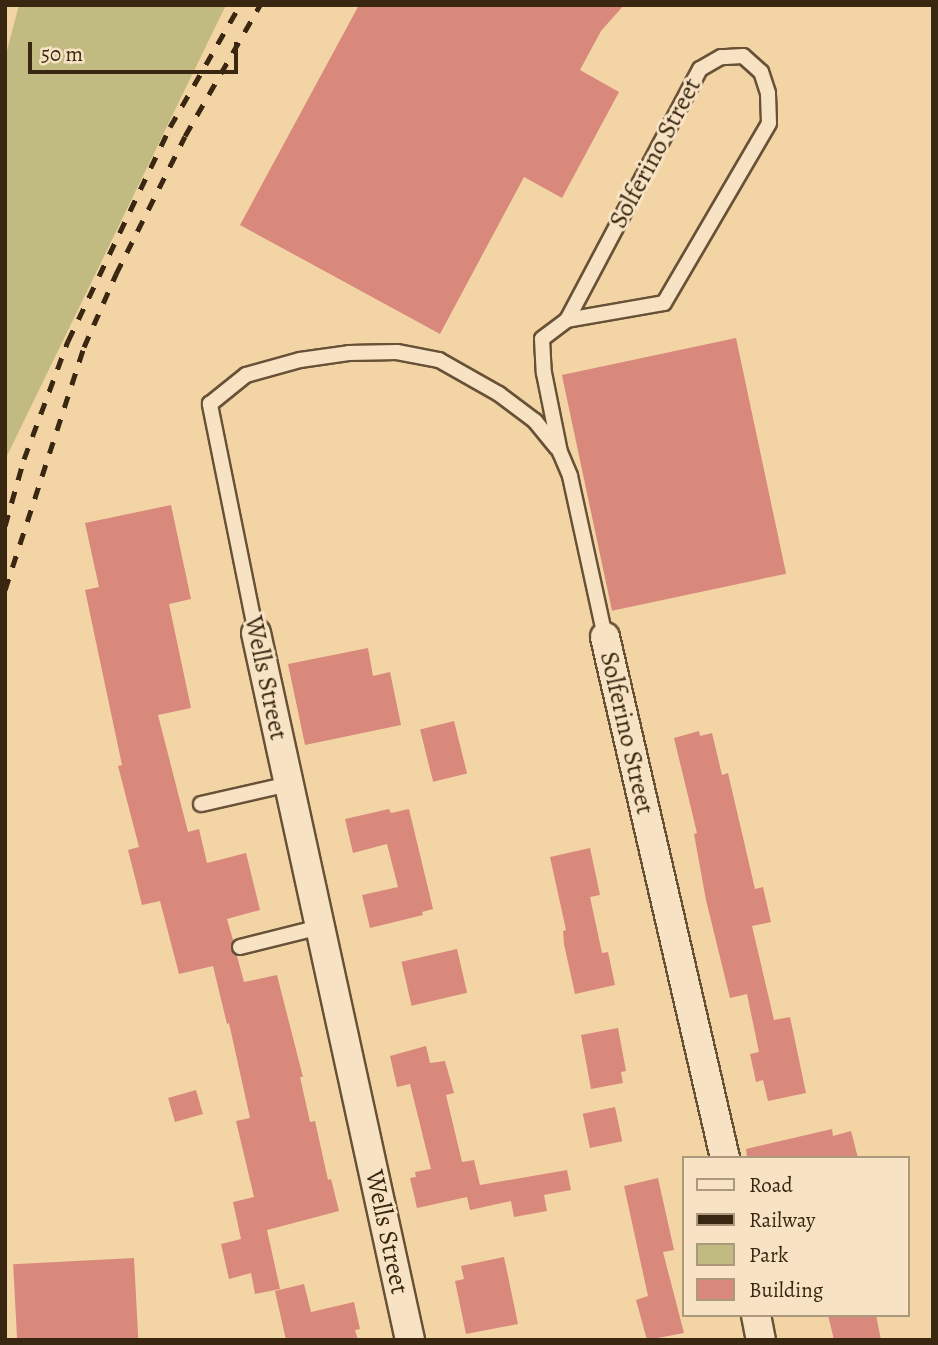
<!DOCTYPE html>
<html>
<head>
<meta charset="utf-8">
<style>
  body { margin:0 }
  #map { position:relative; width:938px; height:1345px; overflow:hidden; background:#f3d4a5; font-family:Alegreya,serif }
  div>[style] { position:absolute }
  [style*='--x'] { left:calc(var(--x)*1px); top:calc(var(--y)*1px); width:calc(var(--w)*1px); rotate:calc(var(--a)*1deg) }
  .green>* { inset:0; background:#c1bb82 }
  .building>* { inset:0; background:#d8897c; transform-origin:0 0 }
  .roads { filter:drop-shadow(2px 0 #685237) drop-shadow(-2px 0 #685237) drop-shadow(0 2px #685237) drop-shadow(0 -2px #685237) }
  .lane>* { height:14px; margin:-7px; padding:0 7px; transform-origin:7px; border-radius:7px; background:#f7e3c4 }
  .street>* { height:28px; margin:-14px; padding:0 14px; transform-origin:14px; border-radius:14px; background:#f7e3c4 }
  .rail>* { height:5px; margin-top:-2.5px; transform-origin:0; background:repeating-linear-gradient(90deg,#392712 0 12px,transparent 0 24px) }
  span { translate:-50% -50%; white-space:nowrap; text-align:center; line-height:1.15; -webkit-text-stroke:6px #f7e3c4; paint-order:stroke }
  .street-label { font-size:26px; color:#392712 }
  .frame { position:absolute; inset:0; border:7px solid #392712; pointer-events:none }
  .legend { position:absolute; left:682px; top:1156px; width:228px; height:161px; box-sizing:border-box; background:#f7e3c4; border:2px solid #ab987d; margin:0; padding:9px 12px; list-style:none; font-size:21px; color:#392712 }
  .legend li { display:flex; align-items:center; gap:14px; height:35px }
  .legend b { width:35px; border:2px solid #ab987d }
  .scale { position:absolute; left:28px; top:42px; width:210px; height:32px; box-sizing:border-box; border:4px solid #392712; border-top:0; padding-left:9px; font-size:21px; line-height:24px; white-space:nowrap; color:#392712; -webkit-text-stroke:5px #f7e3c4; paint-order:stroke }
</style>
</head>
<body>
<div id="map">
  <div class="green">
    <div style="clip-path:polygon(19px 5px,226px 5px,5px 460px,5px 58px)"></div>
  </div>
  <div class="building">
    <div style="clip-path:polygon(359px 5px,624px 5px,601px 31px,580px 70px,619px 92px,562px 198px,524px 177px,440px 334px,240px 225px)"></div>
    <div style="left:736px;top:338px;width:241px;height:178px;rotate:78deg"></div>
    <div style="clip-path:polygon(171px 505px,191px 599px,169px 604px,191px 708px,158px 715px,188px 832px,199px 829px,207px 863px,246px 853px,260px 910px,227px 919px,233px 940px,231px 950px,237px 956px,244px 982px,277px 975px,303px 1077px,300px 1077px,310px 1122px,315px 1121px,328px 1180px,331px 1179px,339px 1211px,267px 1230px,280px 1289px,255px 1294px,251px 1273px,229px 1279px,221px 1244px,241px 1239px,233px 1202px,254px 1197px,236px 1121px,250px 1118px,229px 1023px,227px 1024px,213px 966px,179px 974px,160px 901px,142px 905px,128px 850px,139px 847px,118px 766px,122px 765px,85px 590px,99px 587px,85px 523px)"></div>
    <div style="clip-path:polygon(368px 648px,373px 676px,390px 672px,401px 725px,305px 745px,288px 664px)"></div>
    <div style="left:454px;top:721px;width:54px;height:35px;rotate:76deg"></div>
    <div style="clip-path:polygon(699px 731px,700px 736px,712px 733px,722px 775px,728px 773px,755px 889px,763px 887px,771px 922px,752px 926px,774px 1020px,790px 1017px,806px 1093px,768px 1101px,763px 1080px,756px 1082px,750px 1054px,759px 1052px,747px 994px,730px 998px,706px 900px,694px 834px,697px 833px,674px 738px)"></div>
    <div style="clip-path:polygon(389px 809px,391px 813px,409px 809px,433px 909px,422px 912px,423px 915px,370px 928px,362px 895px,398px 887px,387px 844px,353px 853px,345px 819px)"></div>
    <div style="clip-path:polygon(590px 848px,600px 895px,590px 897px,602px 953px,608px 952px,615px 985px,575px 994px,564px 944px,563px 931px,566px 930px,550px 857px)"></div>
    <div style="left:457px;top:949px;width:45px;height:57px;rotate:77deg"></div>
    <div style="clip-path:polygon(618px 1028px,626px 1071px,621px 1072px,623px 1083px,591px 1089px,581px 1035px)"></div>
    <div style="clip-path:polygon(426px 1046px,430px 1063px,445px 1061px,454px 1093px,446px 1095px,462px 1162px,474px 1160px,480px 1185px,567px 1170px,571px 1190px,544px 1195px,547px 1211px,514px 1217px,511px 1201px,470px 1210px,467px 1197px,417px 1208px,410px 1178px,416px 1177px,415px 1172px,431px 1169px,410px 1084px,397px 1087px,390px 1056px)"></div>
    <div style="left:196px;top:1090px;width:25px;height:29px;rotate:74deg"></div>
    <div style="left:615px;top:1107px;width:35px;height:33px;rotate:78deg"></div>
    <div style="clip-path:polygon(832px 1129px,833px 1136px,851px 1131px,858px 1158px,747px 1158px,746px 1149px)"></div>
    <div style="clip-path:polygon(658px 1178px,674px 1250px,663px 1252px,684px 1333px,647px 1340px,636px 1300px,648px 1296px,624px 1186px)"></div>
    <div style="clip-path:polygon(504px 1257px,518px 1324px,466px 1334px,455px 1281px,464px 1279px,461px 1266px)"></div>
    <div style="left:134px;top:1258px;width:82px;height:121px;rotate:87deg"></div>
    <div style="clip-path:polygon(304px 1284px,311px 1312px,354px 1302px,360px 1329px,355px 1330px,358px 1340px,286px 1340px,275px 1291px)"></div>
    <div style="clip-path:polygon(828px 1315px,876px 1315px,881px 1340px,834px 1340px)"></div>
  </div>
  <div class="roads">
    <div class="lane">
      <div style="--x:567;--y:320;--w:98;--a:-9.9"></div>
      <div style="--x:664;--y:303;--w:208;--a:-59.7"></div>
      <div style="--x:769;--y:123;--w:30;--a:-92"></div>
      <div style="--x:768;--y:93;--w:22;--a:-108"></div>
      <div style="--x:761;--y:72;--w:24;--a:-138"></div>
      <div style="--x:743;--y:56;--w:22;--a:177"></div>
      <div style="--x:721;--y:57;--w:24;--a:150"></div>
      <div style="--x:700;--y:69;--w:284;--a:117.9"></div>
      <div style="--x:567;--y:320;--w:31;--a:143"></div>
      <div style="--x:542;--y:339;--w:34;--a:87"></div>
      <div style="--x:544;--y:373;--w:81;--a:78.6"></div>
      <div style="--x:560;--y:452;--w:26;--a:67"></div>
      <div style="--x:570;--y:476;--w:165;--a:77.7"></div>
      <div style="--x:256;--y:633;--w:234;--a:-101.4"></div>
      <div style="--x:210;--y:404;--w:46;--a:-38.9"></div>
      <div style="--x:246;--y:375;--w:56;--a:-15.5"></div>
      <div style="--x:300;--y:360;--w:49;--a:-8.1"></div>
      <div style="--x:349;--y:353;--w:48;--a:-1.2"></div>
      <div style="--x:397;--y:352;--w:43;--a:10.8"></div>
      <div style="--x:439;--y:360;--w:69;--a:29.5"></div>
      <div style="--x:499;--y:394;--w:45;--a:36.9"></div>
      <div style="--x:535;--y:421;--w:35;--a:51"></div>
      <div style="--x:201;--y:804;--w:90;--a:-12.8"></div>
      <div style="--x:240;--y:947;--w:82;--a:-14"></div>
    </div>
    <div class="street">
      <div style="--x:256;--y:633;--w:724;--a:77.71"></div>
      <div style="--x:605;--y:637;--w:535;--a:77.03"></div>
      <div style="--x:756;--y:1315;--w:25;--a:79"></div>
    </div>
  </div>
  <div class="rail">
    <div style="--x:5;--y:526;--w:70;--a:-74.2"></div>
    <div style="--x:24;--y:459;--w:126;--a:-69.6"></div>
    <div style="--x:68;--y:341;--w:237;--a:-64.5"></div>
    <div style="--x:170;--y:127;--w:141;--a:-60.2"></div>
    <div style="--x:5;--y:590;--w:256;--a:-72"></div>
    <div style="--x:84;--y:347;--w:80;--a:-66.3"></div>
    <div style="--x:116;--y:274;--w:154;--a:-63.4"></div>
    <div style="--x:185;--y:136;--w:151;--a:-60.2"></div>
  </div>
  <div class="street-label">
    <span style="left:655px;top:153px;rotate:-62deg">Solferino Street</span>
    <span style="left:266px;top:678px;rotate:78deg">Wells Street</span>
    <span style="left:627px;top:733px;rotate:77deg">Solferino Street</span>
    <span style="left:387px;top:1232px;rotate:78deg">Wells Street</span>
  </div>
  <div class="frame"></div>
  <ul class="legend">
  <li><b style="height:9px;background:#f7e3c4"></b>Road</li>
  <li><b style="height:9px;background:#392712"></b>Railway</li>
  <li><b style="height:19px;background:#c1bb82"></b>Park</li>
  <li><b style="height:19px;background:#d8897c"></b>Building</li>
  </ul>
  <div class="scale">50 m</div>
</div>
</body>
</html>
